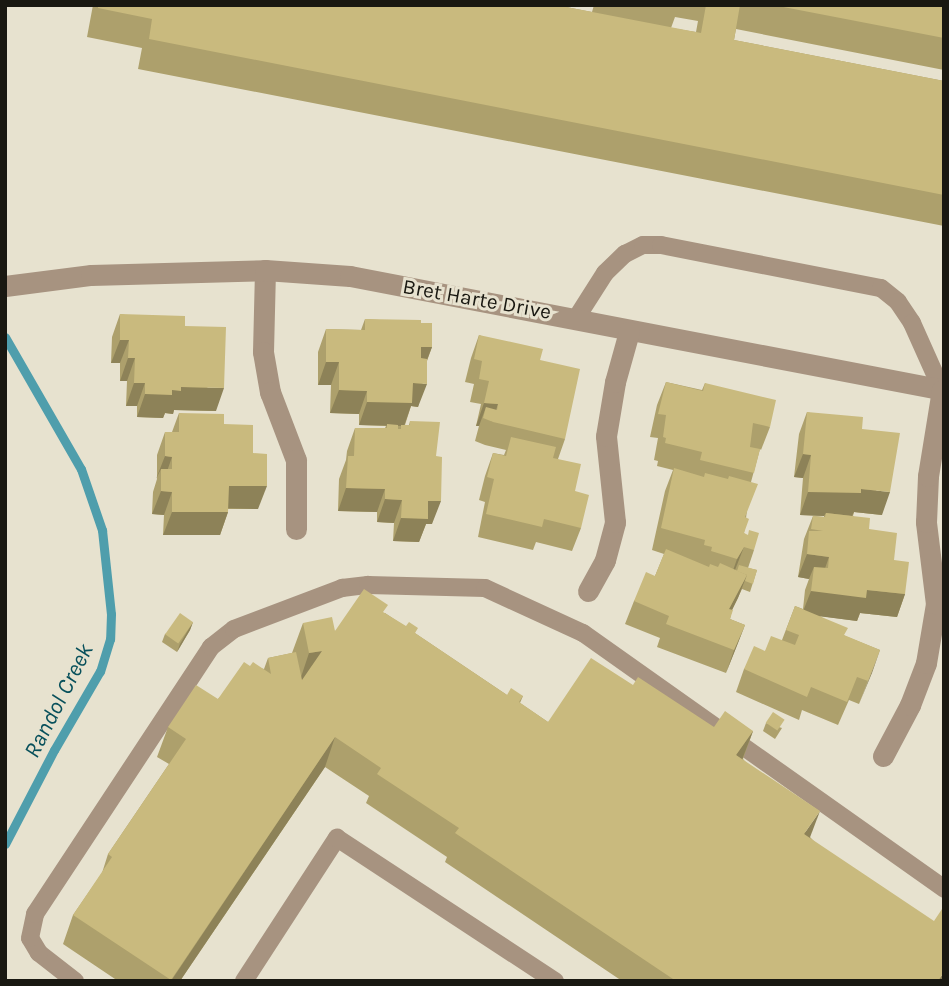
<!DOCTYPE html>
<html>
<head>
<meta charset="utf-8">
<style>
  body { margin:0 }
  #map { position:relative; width:949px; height:986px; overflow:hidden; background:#e7e2cf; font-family:Karla,sans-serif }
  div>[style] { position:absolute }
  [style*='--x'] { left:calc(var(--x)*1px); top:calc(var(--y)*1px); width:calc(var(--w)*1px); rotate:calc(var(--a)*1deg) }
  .stream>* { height:9px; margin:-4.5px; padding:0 4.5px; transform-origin:4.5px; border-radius:4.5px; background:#4f9eac }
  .lane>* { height:18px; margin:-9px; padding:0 9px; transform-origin:9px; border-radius:9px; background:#a79380 }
  .street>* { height:21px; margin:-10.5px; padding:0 10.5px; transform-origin:10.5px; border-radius:10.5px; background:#a79380 }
  .wall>* { inset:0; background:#ada06c }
  .shaded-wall>* { inset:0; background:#8d8258 }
  .building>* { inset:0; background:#c9ba7e; transform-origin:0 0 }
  span { translate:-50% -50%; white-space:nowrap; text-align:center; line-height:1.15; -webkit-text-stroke:6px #e7e2cf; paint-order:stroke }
  .street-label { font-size:21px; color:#191811 }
  .water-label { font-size:23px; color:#08505b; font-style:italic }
  .frame { position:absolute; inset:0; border:7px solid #191811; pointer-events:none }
</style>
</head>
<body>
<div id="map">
  <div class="stream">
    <div style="--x:5;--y:337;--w:152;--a:60.1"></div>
    <div style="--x:81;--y:469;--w:65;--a:71"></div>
    <div style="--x:102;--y:530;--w:84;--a:83.9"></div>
    <div style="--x:111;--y:614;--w:25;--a:92"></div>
    <div style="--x:110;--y:639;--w:34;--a:107"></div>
    <div style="--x:100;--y:671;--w:91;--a:120.2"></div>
    <div style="--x:54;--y:750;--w:106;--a:117.5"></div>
  </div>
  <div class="lane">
    <div style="--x:577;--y:317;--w:52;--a:-57.5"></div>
    <div style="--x:605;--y:273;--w:28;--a:-44"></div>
    <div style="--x:625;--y:254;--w:20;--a:-27"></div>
    <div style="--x:643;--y:245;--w:18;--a:0"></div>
    <div style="--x:661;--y:245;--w:224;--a:11.1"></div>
    <div style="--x:881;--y:288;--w:22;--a:39"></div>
    <div style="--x:898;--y:302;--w:25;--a:56"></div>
    <div style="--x:912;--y:323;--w:73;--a:65.9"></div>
    <div style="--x:75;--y:981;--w:46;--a:-142.1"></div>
    <div style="--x:39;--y:953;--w:17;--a:-121"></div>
    <div style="--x:30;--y:938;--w:25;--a:-78"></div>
    <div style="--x:35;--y:914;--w:320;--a:-56.6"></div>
    <div style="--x:211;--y:647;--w:29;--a:-38"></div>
    <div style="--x:234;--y:629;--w:116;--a:-20.8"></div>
    <div style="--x:342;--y:588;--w:26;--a:-7"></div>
    <div style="--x:368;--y:585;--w:117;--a:1.5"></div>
    <div style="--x:485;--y:588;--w:108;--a:24.7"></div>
    <div style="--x:583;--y:633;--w:443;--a:35.3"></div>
    <div style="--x:244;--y:981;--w:171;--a:-57"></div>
    <div style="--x:337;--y:838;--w:261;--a:33.3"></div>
  </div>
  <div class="street">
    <div style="--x:265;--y:270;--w:82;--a:91.4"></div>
    <div style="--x:263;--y:352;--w:41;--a:80.1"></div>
    <div style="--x:270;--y:392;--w:73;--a:69.1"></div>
    <div style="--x:296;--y:460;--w:69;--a:90"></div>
    <div style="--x:5;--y:286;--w:87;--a:-7.3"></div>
    <div style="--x:91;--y:275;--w:174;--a:-1.6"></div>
    <div style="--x:265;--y:270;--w:85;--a:4"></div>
    <div style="--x:350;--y:276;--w:605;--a:10.86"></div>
    <div style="--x:588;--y:591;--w:35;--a:-61"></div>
    <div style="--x:605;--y:560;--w:39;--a:-75"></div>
    <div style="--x:615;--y:522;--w:86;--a:-96"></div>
    <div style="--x:606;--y:436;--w:55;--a:-80.5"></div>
    <div style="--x:615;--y:382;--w:52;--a:-74.4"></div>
    <div style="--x:883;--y:756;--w:58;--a:-62.1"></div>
    <div style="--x:910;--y:705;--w:45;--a:-69.1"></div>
    <div style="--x:926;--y:663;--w:60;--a:-80.4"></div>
    <div style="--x:936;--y:604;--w:83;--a:-97"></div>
    <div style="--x:926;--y:522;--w:46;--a:-87.5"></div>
    <div style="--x:928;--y:476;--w:87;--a:-80.8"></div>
  </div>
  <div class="wall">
    <div style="clip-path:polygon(evenodd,93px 5px,556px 5px,592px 12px,594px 5px,944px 5px,944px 70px,736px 29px,734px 40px,944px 81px,944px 226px,138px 69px,142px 48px,87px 37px,93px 5px,675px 17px,698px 21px,696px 32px,671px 28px,675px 17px)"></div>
    <div style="clip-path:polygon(120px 314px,185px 326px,216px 411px,174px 410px,173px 414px,165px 413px,163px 418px,137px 417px,137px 406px,126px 406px,127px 381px,120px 381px,120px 363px,111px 363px,112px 337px)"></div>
    <div style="clip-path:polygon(365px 319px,421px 323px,432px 347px,427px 361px,418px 407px,411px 406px,405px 425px,409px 425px,410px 421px,436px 456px,432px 524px,426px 524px,419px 542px,393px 541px,394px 523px,377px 522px,377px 512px,338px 511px,339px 479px,346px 460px,347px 451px,355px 428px,385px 428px,386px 426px,359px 425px,359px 414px,330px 413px,331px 385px,318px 385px,318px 352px,326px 329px,361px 330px)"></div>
    <div style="clip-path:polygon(479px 335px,540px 360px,565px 439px,558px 459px,575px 491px,581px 528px,572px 551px,536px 542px,533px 550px,478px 537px,485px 502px,479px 500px,485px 476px,493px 453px,504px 455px,506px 450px,485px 445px,475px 441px,479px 426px,476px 426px,481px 404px,470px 402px,474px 384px,465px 382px,471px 358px)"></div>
    <div style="clip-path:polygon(666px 382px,702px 390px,705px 383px,770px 427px,761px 450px,760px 449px,751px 482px,746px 518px,744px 533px,754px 550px,748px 568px,757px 570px,750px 592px,742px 589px,732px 610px,730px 619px,745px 625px,726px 673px,657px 647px,660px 638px,625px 624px,634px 601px,655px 576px,664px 554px,652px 550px,665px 491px,673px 470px,657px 466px,658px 461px,654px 460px,658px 438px,650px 437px,657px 405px)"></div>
    <div style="clip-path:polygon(807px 412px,862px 429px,882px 515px,854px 512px,853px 516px,869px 529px,894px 560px,905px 594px,897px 617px,860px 613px,857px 621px,820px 616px,845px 636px,880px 650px,859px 704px,849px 700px,838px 725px,802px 710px,799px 720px,736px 692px,744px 669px,765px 651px,782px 640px,795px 606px,803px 609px,805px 590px,809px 579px,798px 577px,804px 539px,813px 516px,824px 517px,824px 516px,800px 515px,803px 478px,794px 477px,799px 434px)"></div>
    <div style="clip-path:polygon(179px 413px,224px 424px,253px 453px,258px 509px,228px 509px,228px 512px,220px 535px,163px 535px,164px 515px,152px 514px,153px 492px,157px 479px,157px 455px,165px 432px,172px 432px)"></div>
    <div style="clip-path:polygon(385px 613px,507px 695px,523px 696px,520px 703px,548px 722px,633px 685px,714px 727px,753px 731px,743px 759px,810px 837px,944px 981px,622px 981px,445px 862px,447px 857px,366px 803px,369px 796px,325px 767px,180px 981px,118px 981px,63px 944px,73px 915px,102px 873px,108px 854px,169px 764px,157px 757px,168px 727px,218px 699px,250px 666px,264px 669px,268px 658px,292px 653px,303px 623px,335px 631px)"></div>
    <div style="clip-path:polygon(193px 622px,190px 630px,177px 652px,162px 642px,165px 634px)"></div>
    <div style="clip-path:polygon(766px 723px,782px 728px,775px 739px,763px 731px)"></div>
  </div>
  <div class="shaded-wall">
    <div style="clip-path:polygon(120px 340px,129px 340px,120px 363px,111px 363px)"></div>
    <div style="clip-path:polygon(421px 347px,432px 347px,423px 370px,413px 370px)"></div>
    <div style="clip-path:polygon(128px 358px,135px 358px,127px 381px,120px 381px)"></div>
    <div style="clip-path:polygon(326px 362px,339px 362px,331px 385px,318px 385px)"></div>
    <div style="clip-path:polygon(134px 383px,145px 383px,137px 406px,126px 406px)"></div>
    <div style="clip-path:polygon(413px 383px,427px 384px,418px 407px,411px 406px,404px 426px,359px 425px,367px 402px)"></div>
    <div style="clip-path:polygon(181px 387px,224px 388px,216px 411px,174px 410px,173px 414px,165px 413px,163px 418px,137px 417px,145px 394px,172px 390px)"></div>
    <div style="clip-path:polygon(339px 390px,367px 391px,359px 414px,330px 413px)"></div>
    <div style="clip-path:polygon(484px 403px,498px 404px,492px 422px,486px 407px,479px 426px,476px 426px)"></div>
    <div style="clip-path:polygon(803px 454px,811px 455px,803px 478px,794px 477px)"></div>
    <div style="clip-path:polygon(165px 456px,172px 457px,164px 480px,161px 469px,156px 479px)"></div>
    <div style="clip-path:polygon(229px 486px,267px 486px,258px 509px,220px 508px)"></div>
    <div style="clip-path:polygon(346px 488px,385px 489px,377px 512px,338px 511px)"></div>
    <div style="clip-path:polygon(861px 489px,890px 492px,882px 515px,854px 512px,852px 516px,826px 513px,824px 516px,800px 515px,808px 492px)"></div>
    <div style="clip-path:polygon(161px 491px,172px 492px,164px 515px,152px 514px)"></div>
    <div style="clip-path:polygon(385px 499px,402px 500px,394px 523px,377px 522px)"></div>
    <div style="clip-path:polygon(428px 501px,441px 501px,432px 524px,426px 524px,419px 542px,393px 541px,401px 518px)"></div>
    <div style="clip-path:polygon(172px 512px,228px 512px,220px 535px,163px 535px)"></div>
    <div style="clip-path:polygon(744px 547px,735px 570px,729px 582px,737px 559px)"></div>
    <div style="clip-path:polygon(807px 554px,829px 557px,821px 580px,814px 567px,809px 579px,798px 577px)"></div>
    <div style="clip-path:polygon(747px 575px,738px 598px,721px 632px,729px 609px)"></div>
    <div style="clip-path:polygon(867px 590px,905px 594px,897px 617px,860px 613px,857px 621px,802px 614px,811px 591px)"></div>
    <div style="clip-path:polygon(193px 622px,190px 630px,177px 652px,180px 644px)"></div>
    <div style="clip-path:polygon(745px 625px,736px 648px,726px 673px,734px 650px)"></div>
    <div style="clip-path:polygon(880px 650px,872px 673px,859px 704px,868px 681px)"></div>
    <div style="clip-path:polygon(322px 651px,311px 680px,299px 683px,309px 653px)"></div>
    <div style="clip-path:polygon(753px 731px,742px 760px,736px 755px)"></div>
    <div style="clip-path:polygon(335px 737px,325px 767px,180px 981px,171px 981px)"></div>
    <div style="clip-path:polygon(820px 811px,809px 840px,804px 834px)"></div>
    <div style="clip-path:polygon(944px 972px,944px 981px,938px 981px)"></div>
  </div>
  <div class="building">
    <div style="clip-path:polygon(98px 5px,556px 5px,701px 33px,706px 5px,740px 5px,734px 40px,944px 81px,944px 195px,149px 39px,152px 19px,98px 8px)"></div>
    <div style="clip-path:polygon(773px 5px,944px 5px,944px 38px)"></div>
    <div style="clip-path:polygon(120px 314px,185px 316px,185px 326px,226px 327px,224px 388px,181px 387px,181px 391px,172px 390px,172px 395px,145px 394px,145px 383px,134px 383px,135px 358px,128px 358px,129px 340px,120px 340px)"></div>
    <div style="clip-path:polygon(365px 319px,421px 320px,421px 323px,432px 323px,432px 347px,421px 347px,421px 358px,427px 359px,427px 384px,413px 383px,412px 403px,367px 402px,367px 391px,339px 390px,339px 362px,326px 362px,326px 329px,365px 330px)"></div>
    <div style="clip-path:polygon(479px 335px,543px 349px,540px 360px,580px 369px,565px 439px,493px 422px,483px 418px,486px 407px,497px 410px,498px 404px,484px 403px,489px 381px,479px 379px,482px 361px,474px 359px)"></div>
    <div style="clip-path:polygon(666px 382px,703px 391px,705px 383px,776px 400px,770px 427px,753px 423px,750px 447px,760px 449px,754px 473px,700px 460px,702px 452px,665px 443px,666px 438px,663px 437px,666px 415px,658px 414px)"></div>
    <div style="clip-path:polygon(807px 412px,863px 417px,862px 429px,900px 433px,890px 492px,861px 489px,861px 493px,808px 492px,811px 455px,803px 454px)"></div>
    <div style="clip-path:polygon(179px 413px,224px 414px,224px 424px,253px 425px,253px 453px,267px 454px,267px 486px,229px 486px,228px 512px,172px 512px,172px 492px,161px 491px,161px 469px,172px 469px,172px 457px,165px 456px,165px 432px,179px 432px)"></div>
    <div style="clip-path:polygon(410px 421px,440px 422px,436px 456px,442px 457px,441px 501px,428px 501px,428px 519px,401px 518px,402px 500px,385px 499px,385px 489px,346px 488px,348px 456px,354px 456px,355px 428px,387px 428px,387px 424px,398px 425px,398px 429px,401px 429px,401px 425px,410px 425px)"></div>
    <div style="clip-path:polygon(511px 437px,556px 447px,553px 458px,581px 464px,575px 491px,589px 495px,581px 528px,544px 519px,542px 527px,486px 514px,494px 479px,487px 477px,493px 453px,506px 456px)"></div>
    <div style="clip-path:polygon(674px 468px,704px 477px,705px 473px,728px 479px,729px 476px,758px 484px,745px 517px,749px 519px,744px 533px,748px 535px,749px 530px,759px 533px,754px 550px,744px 547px,737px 559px,711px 551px,712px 547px,704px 545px,705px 540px,661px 528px)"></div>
    <div style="clip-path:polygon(826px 513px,870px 518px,869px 529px,897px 533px,894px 560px,909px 562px,905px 594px,867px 590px,866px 598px,811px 591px,814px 567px,828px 568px,829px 557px,807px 554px,809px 531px,823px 531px,811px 529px,813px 516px,825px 517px)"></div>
    <div style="clip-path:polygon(666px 549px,709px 567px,710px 564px,718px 567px,720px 563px,747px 575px,729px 609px,733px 610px,730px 619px,745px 625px,734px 650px,666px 624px,669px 616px,634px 601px,646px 572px,655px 576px)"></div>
    <div style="clip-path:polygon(739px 565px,757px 570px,753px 584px,745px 581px,747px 575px,737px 571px)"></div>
    <div style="clip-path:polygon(364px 589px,388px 605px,383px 612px,406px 626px,409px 622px,418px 628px,415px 633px,507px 695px,511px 688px,523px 696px,519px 702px,548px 722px,591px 658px,633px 685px,638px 677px,714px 727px,725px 711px,753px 731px,736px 755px,820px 811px,804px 834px,934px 921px,942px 909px,944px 911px,944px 972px,938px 981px,676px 981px,455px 833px,459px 828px,377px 774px,381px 768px,335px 737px,171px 980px,73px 915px,112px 857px,108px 854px,186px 739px,168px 727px,196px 685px,218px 699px,244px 662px,250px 666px,253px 662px,271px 674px,268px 658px,296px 652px,302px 680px,322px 651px,309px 653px,303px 623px,332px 617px,335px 631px)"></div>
    <div style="clip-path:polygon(795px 606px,848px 628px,844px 635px,880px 650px,868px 681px,857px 677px,847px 702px,811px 687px,807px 697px,744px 669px,754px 646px,765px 651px,771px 636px,795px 645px,799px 635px,786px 630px)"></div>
    <div style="left:180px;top:613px;width:16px;height:26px;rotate:35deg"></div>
    <div style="left:773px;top:712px;width:14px;height:13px;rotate:34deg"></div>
  </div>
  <div class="street-label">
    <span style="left:477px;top:299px;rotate:10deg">Bret Harte Drive</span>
  </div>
  <div class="water-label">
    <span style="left:59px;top:701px;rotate:-63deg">Randol Creek</span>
  </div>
  <div class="frame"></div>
</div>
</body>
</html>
